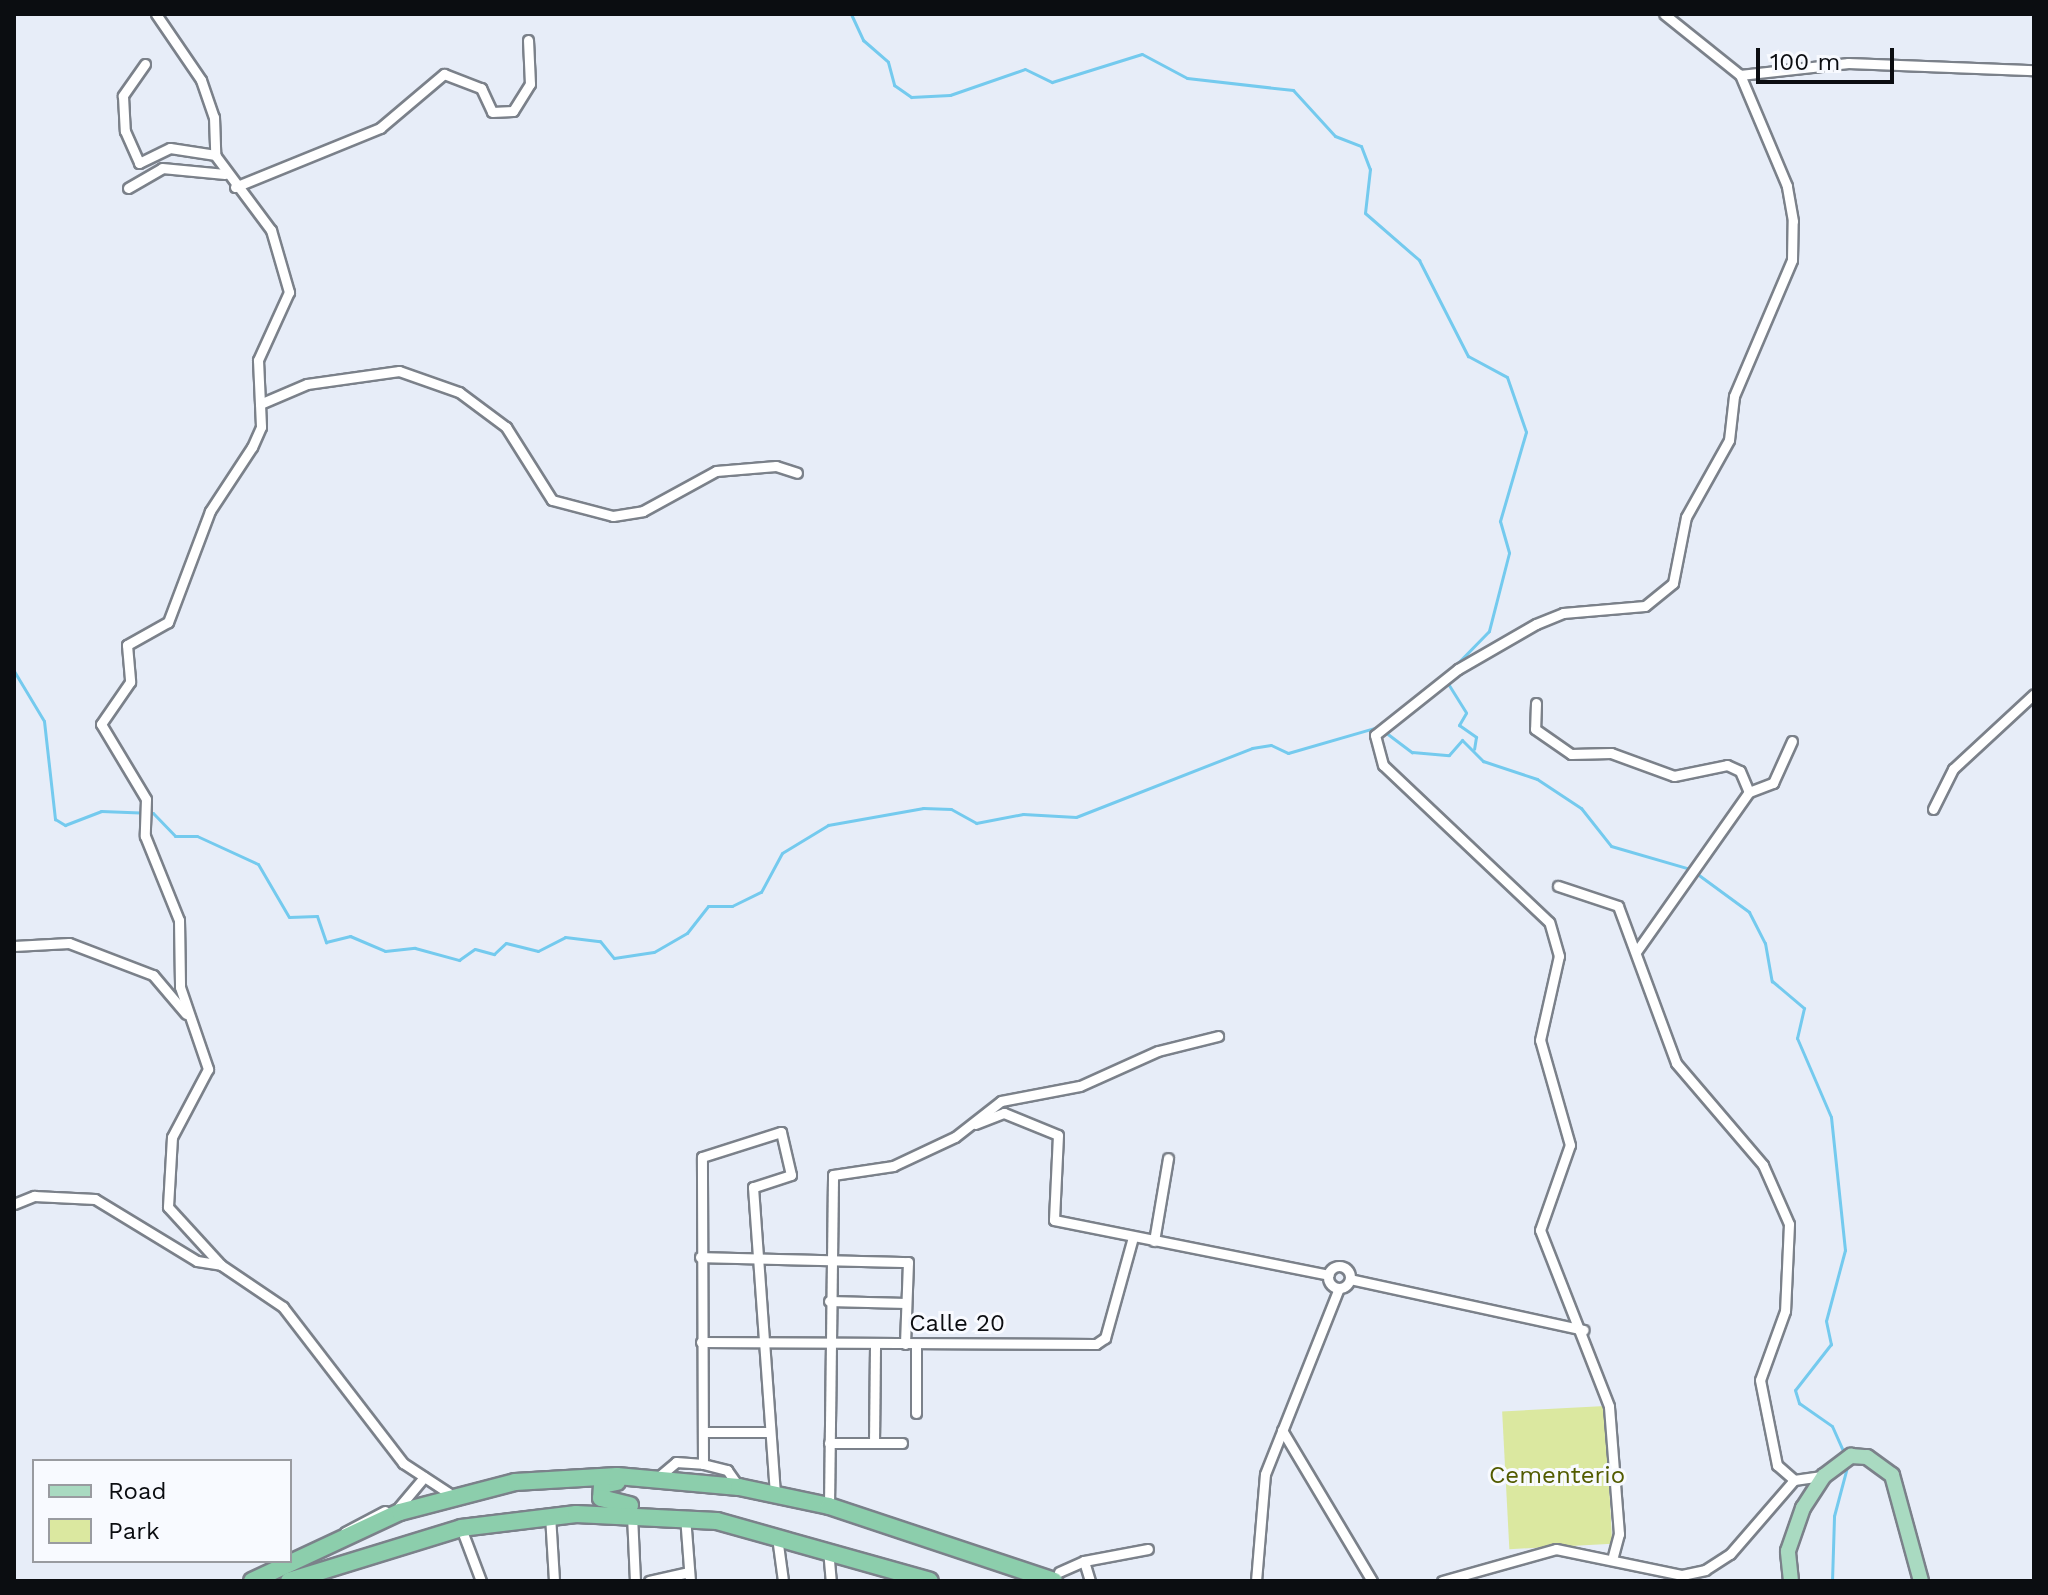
<!DOCTYPE html>
<html>
<head>
<meta charset="utf-8">
<style>
  body { margin:0 }
  #map { position:relative; width:2048px; height:1595px; overflow:hidden; background:#e7edf8; font-family:"Work Sans",sans-serif }
  div>[style] { position:absolute }
  [style*='--x'] { left:calc(var(--x)*1px); top:calc(var(--y)*1px); width:calc(var(--w)*1px); rotate:calc(var(--a)*1deg) }
  .green>* { inset:0; background:#dbe8a0; transform-origin:0 0 }
  .stream>* { height:3px; margin:-1.5px; padding:0 1.5px; transform-origin:1.5px; border-radius:1.5px; background:#74caee }
  .roads { filter:drop-shadow(2px 0 #7b818a) drop-shadow(-2px 0 #7b818a) drop-shadow(0 2px #7b818a) drop-shadow(0 -2px #7b818a) }
  .minor>* { height:9px; margin:-4.5px; padding:0 4.5px; transform-origin:4.5px; border-radius:4.5px; background:#fff }
  .minor>.ring { margin:-4.5px; padding:0; box-sizing:content-box; background:none; border:9px solid #fff; border-radius:50% }
  .primary>* { height:14px; margin:-7px; padding:0 7px; transform-origin:7px; border-radius:7px; background:#a9dac1 }
  .trunk>* { height:16px; margin:-8px; padding:0 8px; transform-origin:8px; border-radius:8px; background:#8cceac }
  span { translate:-50% -50%; white-space:nowrap; text-align:center; line-height:1.15; -webkit-text-stroke:6px #f8faff; paint-order:stroke }
  .street-label { font-size:24px; color:#0b0d11 }
  .park-label { font-size:24px; color:#525b00 }
  .frame { position:absolute; inset:0; border:16px solid #0b0d11; pointer-events:none }
  .legend { position:absolute; left:32px; top:1459px; width:260px; height:104px; box-sizing:border-box; background:#f8faff; border:2px solid #999ba0; margin:0; padding:10px 14px; list-style:none; font-size:24px; color:#0b0d11 }
  .legend li { display:flex; align-items:center; gap:16px; height:40px }
  .legend b { width:40px; border:2px solid #999ba0 }
  .scale { position:absolute; left:1756px; top:48px; width:138px; height:36px; box-sizing:border-box; border:4px solid #0b0d11; border-top:0; padding-left:10px; font-size:24px; line-height:28px; white-space:nowrap; color:#0b0d11; -webkit-text-stroke:6px #f8faff; paint-order:stroke }
</style>
</head>
<body>
<div id="map">
  <div class="green">
    <div style="left:1605px;top:1406px;width:138px;height:103px;rotate:87deg"></div>
  </div>
  <div class="stream">
    <div style="--x:851;--y:14;--w:29;--a:65"></div>
    <div style="--x:863;--y:40;--w:33;--a:41"></div>
    <div style="--x:888;--y:62;--w:24;--a:75"></div>
    <div style="--x:894;--y:85;--w:21;--a:35"></div>
    <div style="--x:911;--y:97;--w:39;--a:-3"></div>
    <div style="--x:950;--y:95;--w:79;--a:-19.1"></div>
    <div style="--x:1025;--y:69;--w:30;--a:26"></div>
    <div style="--x:1052;--y:82;--w:94;--a:-17.3"></div>
    <div style="--x:1142;--y:54;--w:51;--a:28.1"></div>
    <div style="--x:1187;--y:78;--w:107;--a:6.5"></div>
    <div style="--x:1293;--y:90;--w:62;--a:47.6"></div>
    <div style="--x:1335;--y:136;--w:28;--a:21"></div>
    <div style="--x:1361;--y:146;--w:25;--a:69"></div>
    <div style="--x:1370;--y:169;--w:44;--a:96.5"></div>
    <div style="--x:1365;--y:213;--w:72;--a:41"></div>
    <div style="--x:1419;--y:260;--w:108;--a:63"></div>
    <div style="--x:1468;--y:356;--w:44;--a:28.3"></div>
    <div style="--x:1507;--y:377;--w:58;--a:70.9"></div>
    <div style="--x:1526;--y:432;--w:93;--a:106.3"></div>
    <div style="--x:1500;--y:521;--w:33;--a:74"></div>
    <div style="--x:1509;--y:553;--w:81;--a:104.4"></div>
    <div style="--x:1489;--y:631;--w:62;--a:134.3"></div>
    <div style="--x:14;--y:671;--w:58;--a:59"></div>
    <div style="--x:44;--y:721;--w:99;--a:83.6"></div>
    <div style="--x:55;--y:819;--w:12;--a:31"></div>
    <div style="--x:65;--y:825;--w:39;--a:-21"></div>
    <div style="--x:101;--y:811;--w:52;--a:2.2"></div>
    <div style="--x:153;--y:813;--w:32;--a:46"></div>
    <div style="--x:175;--y:836;--w:22;--a:0"></div>
    <div style="--x:197;--y:836;--w:67;--a:24.7"></div>
    <div style="--x:258;--y:864;--w:61;--a:59.7"></div>
    <div style="--x:289;--y:917;--w:28;--a:-2"></div>
    <div style="--x:317;--y:916;--w:28;--a:71"></div>
    <div style="--x:326;--y:942;--w:25;--a:-14"></div>
    <div style="--x:350;--y:936;--w:38;--a:23"></div>
    <div style="--x:385;--y:951;--w:30;--a:-6"></div>
    <div style="--x:415;--y:948;--w:46;--a:15.3"></div>
    <div style="--x:459;--y:960;--w:19;--a:-35"></div>
    <div style="--x:475;--y:949;--w:20;--a:15"></div>
    <div style="--x:494;--y:954;--w:16;--a:-43"></div>
    <div style="--x:506;--y:943;--w:33;--a:14"></div>
    <div style="--x:538;--y:951;--w:30;--a:-27"></div>
    <div style="--x:565;--y:937;--w:35;--a:7"></div>
    <div style="--x:600;--y:941;--w:22;--a:51"></div>
    <div style="--x:614;--y:958;--w:40;--a:-8.5"></div>
    <div style="--x:654;--y:952;--w:38;--a:-30"></div>
    <div style="--x:687;--y:933;--w:34;--a:-52"></div>
    <div style="--x:708;--y:906;--w:24;--a:0"></div>
    <div style="--x:732;--y:906;--w:32;--a:-26"></div>
    <div style="--x:761;--y:892;--w:44;--a:-61.7"></div>
    <div style="--x:782;--y:853;--w:54;--a:-31.3"></div>
    <div style="--x:828;--y:825;--w:97;--a:-10.1"></div>
    <div style="--x:923;--y:808;--w:28;--a:2"></div>
    <div style="--x:951;--y:809;--w:29;--a:29"></div>
    <div style="--x:976;--y:823;--w:48;--a:-10.8"></div>
    <div style="--x:1023;--y:814;--w:53;--a:3.2"></div>
    <div style="--x:1076;--y:817;--w:189;--a:-21.4"></div>
    <div style="--x:1252;--y:748;--w:19;--a:-9"></div>
    <div style="--x:1271;--y:745;--w:19;--a:25"></div>
    <div style="--x:1288;--y:753;--w:94;--a:-16.1"></div>
    <div style="--x:1447;--y:682;--w:36;--a:58"></div>
    <div style="--x:1466;--y:713;--w:14;--a:120"></div>
    <div style="--x:1459;--y:725;--w:21;--a:35"></div>
    <div style="--x:1476;--y:737;--w:12;--a:99"></div>
    <div style="--x:1385;--y:732;--w:34;--a:37"></div>
    <div style="--x:1412;--y:752;--w:37;--a:5"></div>
    <div style="--x:1449;--y:755;--w:20;--a:-49"></div>
    <div style="--x:1462;--y:740;--w:30;--a:45"></div>
    <div style="--x:1483;--y:761;--w:57;--a:18.4"></div>
    <div style="--x:1537;--y:779;--w:53;--a:33.4"></div>
    <div style="--x:1581;--y:808;--w:48;--a:51.7"></div>
    <div style="--x:1611;--y:846;--w:82;--a:16.2"></div>
    <div style="--x:1696;--y:873;--w:66;--a:36.3"></div>
    <div style="--x:1749;--y:912;--w:35;--a:63"></div>
    <div style="--x:1765;--y:943;--w:39;--a:80"></div>
    <div style="--x:1772;--y:981;--w:42;--a:40.2"></div>
    <div style="--x:1804;--y:1008;--w:31;--a:103"></div>
    <div style="--x:1797;--y:1038;--w:86;--a:66.7"></div>
    <div style="--x:1831;--y:1117;--w:134;--a:84"></div>
    <div style="--x:1845;--y:1250;--w:73;--a:105"></div>
    <div style="--x:1826;--y:1321;--w:24;--a:78"></div>
    <div style="--x:1831;--y:1344;--w:58;--a:128"></div>
    <div style="--x:1795;--y:1390;--w:14;--a:73"></div>
    <div style="--x:1799;--y:1403;--w:40;--a:34.9"></div>
    <div style="--x:1832;--y:1426;--w:30;--a:66"></div>
    <div style="--x:1832;--y:1581;--w:65;--a:-88.2"></div>
    <div style="--x:1834;--y:1516;--w:51;--a:-75.1"></div>
  </div>
  <div class="roads">
    <div class="minor">
      <div style="--x:156;--y:14;--w:80;--a:55.7"></div>
      <div style="--x:201;--y:80;--w:39;--a:71"></div>
      <div style="--x:214;--y:117;--w:38;--a:88"></div>
      <div style="--x:215;--y:155;--w:94;--a:53.3"></div>
      <div style="--x:271;--y:230;--w:65;--a:73.8"></div>
      <div style="--x:289;--y:292;--w:75;--a:114.5"></div>
      <div style="--x:258;--y:360;--w:67;--a:87.4"></div>
      <div style="--x:261;--y:427;--w:22;--a:114"></div>
      <div style="--x:252;--y:447;--w:77;--a:123.3"></div>
      <div style="--x:210;--y:511;--w:119;--a:110.7"></div>
      <div style="--x:168;--y:622;--w:47;--a:150.7"></div>
      <div style="--x:127;--y:645;--w:37;--a:85"></div>
      <div style="--x:130;--y:682;--w:51;--a:124.6"></div>
      <div style="--x:101;--y:724;--w:87;--a:59"></div>
      <div style="--x:146;--y:799;--w:37;--a:92"></div>
      <div style="--x:145;--y:836;--w:91;--a:68"></div>
      <div style="--x:179;--y:920;--w:67;--a:89.1"></div>
      <div style="--x:180;--y:987;--w:87;--a:71.1"></div>
      <div style="--x:208;--y:1069;--w:77;--a:117.9"></div>
      <div style="--x:172;--y:1137;--w:70;--a:93.3"></div>
      <div style="--x:168;--y:1207;--w:79;--a:47.6"></div>
      <div style="--x:221;--y:1265;--w:75;--a:34.1"></div>
      <div style="--x:283;--y:1307;--w:197;--a:52.4"></div>
      <div style="--x:403;--y:1463;--w:62;--a:33.2"></div>
      <div style="--x:145;--y:64;--w:39;--a:125"></div>
      <div style="--x:123;--y:96;--w:35;--a:87"></div>
      <div style="--x:125;--y:131;--w:35;--a:66"></div>
      <div style="--x:139;--y:163;--w:34;--a:-26"></div>
      <div style="--x:170;--y:148;--w:46;--a:8.8"></div>
      <div style="--x:1740;--y:75;--w:109;--a:-6.3"></div>
      <div style="--x:1848;--y:63;--w:186;--a:2.2"></div>
      <div style="--x:235;--y:187;--w:157;--a:-22.1"></div>
      <div style="--x:380;--y:128;--w:84;--a:-40.2"></div>
      <div style="--x:444;--y:74;--w:40;--a:21"></div>
      <div style="--x:481;--y:88;--w:26;--a:65"></div>
      <div style="--x:492;--y:112;--w:21;--a:-3"></div>
      <div style="--x:513;--y:111;--w:32;--a:-58"></div>
      <div style="--x:530;--y:84;--w:44;--a:-92.6"></div>
      <div style="--x:128;--y:188;--w:39;--a:-30"></div>
      <div style="--x:162;--y:168;--w:63;--a:5.4"></div>
      <div style="--x:260;--y:404;--w:51;--a:-23.1"></div>
      <div style="--x:307;--y:384;--w:93;--a:-8"></div>
      <div style="--x:399;--y:371;--w:64;--a:19.3"></div>
      <div style="--x:459;--y:392;--w:59;--a:36.7"></div>
      <div style="--x:506;--y:427;--w:86;--a:57.8"></div>
      <div style="--x:552;--y:500;--w:63;--a:14.7"></div>
      <div style="--x:613;--y:516;--w:30;--a:-9"></div>
      <div style="--x:643;--y:511;--w:83;--a:-28.7"></div>
      <div style="--x:716;--y:471;--w:60;--a:-4.8"></div>
      <div style="--x:776;--y:466;--w:22;--a:18"></div>
      <div style="--x:1536;--y:703;--w:26;--a:92"></div>
      <div style="--x:1535;--y:729;--w:44;--a:34.8"></div>
      <div style="--x:1571;--y:754;--w:40;--a:-1.4"></div>
      <div style="--x:1611;--y:753;--w:67;--a:20.1"></div>
      <div style="--x:1674;--y:776;--w:54;--a:-11.7"></div>
      <div style="--x:1727;--y:765;--w:14;--a:25"></div>
      <div style="--x:1740;--y:771;--w:23;--a:67"></div>
      <div style="--x:1749;--y:792;--w:26;--a:-21"></div>
      <div style="--x:1773;--y:783;--w:46;--a:-65.7"></div>
      <div style="--x:1933;--y:809;--w:45;--a:-63.4"></div>
      <div style="--x:1953;--y:769;--w:110;--a:-42.8"></div>
      <div style="--x:1558;--y:886;--w:63;--a:18.4"></div>
      <div style="--x:1618;--y:906;--w:167;--a:69.7"></div>
      <div style="--x:1676;--y:1063;--w:134;--a:49.5"></div>
      <div style="--x:1763;--y:1165;--w:64;--a:66.2"></div>
      <div style="--x:1789;--y:1224;--w:87;--a:92.6"></div>
      <div style="--x:1785;--y:1311;--w:73;--a:109.9"></div>
      <div style="--x:1760;--y:1380;--w:87;--a:78.7"></div>
      <div style="--x:1777;--y:1465;--w:23;--a:41"></div>
      <div style="--x:14;--y:946;--w:55;--a:-3.1"></div>
      <div style="--x:69;--y:943;--w:90;--a:20.9"></div>
      <div style="--x:153;--y:975;--w:51;--a:49.8"></div>
      <div style="--x:1636;--y:952;--w:196;--a:-54.8"></div>
      <div style="--x:975;--y:1124;--w:31;--a:-21"></div>
      <div style="--x:1004;--y:1113;--w:58;--a:22.2"></div>
      <div style="--x:1058;--y:1135;--w:85;--a:92.7"></div>
      <div style="--x:1054;--y:1220;--w:280;--a:11.3"></div>
      <div style="--x:14;--y:1204;--w:22;--a:-22"></div>
      <div style="--x:34;--y:1196;--w:61;--a:2.8"></div>
      <div style="--x:95;--y:1199;--w:119;--a:31.3"></div>
      <div style="--x:197;--y:1261;--w:24;--a:9"></div>
      <div style="--x:1154;--y:1241;--w:84;--a:-80.4"></div>
      <div style="--x:700;--y:1257;--w:208;--a:1.4"></div>
      <div style="--x:908;--y:1262;--w:82;--a:92.1"></div>
      <div class="ring" style="left:1328px;top:1266px;width:13px;height:13px"></div>
      <div style="--x:1350;--y:1279;--w:239;--a:12.3"></div>
      <div style="--x:829;--y:1301;--w:77;--a:1.5"></div>
      <div style="--x:701;--y:1342;--w:395;--a:0.3"></div>
      <div style="--x:1096;--y:1344;--w:11;--a:-34"></div>
      <div style="--x:1105;--y:1338;--w:105;--a:-74.5"></div>
      <div style="--x:916;--y:1345;--w:68;--a:90"></div>
      <div style="--x:1282;--y:1430;--w:176;--a:59.2"></div>
      <div style="--x:704;--y:1432;--w:66;--a:0"></div>
      <div style="--x:829;--y:1443;--w:73;--a:0"></div>
      <div style="--x:874;--y:1443;--w:99;--a:-89.4"></div>
      <div style="--x:703;--y:1464;--w:307;--a:-90.2"></div>
      <div style="--x:702;--y:1157;--w:83;--a:-17.6"></div>
      <div style="--x:781;--y:1132;--w:44;--a:76.9"></div>
      <div style="--x:791;--y:1175;--w:40;--a:162"></div>
      <div style="--x:753;--y:1187;--w:308;--a:85.9"></div>
      <div style="--x:656;--y:1479;--w:26;--a:-40"></div>
      <div style="--x:676;--y:1462;--w:27;--a:4"></div>
      <div style="--x:703;--y:1464;--w:25;--a:14"></div>
      <div style="--x:727;--y:1470;--w:21;--a:55"></div>
      <div style="--x:829;--y:1506;--w:331;--a:-89.3"></div>
      <div style="--x:833;--y:1175;--w:61;--a:-8.5"></div>
      <div style="--x:893;--y:1166;--w:68;--a:-25.1"></div>
      <div style="--x:955;--y:1137;--w:58;--a:-38"></div>
      <div style="--x:1001;--y:1101;--w:80;--a:-10.8"></div>
      <div style="--x:1080;--y:1086;--w:85;--a:-24.2"></div>
      <div style="--x:1158;--y:1051;--w:62;--a:-14"></div>
      <div style="--x:399;--y:1507;--w:39;--a:-50"></div>
      <div style="--x:550;--y:1515;--w:66;--a:86.5"></div>
      <div style="--x:632;--y:1515;--w:66;--a:87.4"></div>
      <div style="--x:685;--y:1516;--w:65;--a:85.6"></div>
      <div style="--x:461;--y:1528;--w:57;--a:69.3"></div>
      <div style="--x:345;--y:1532;--w:45;--a:-27.7"></div>
      <div style="--x:777;--y:1537;--w:44;--a:82.2"></div>
      <div style="--x:828;--y:1549;--w:32;--a:85"></div>
      <div style="--x:1613;--y:1556;--w:23;--a:-75"></div>
      <div style="--x:1619;--y:1534;--w:128;--a:-94.5"></div>
      <div style="--x:1609;--y:1406;--w:189;--a:-111.4"></div>
      <div style="--x:1540;--y:1230;--w:90;--a:-70.6"></div>
      <div style="--x:1570;--y:1145;--w:109;--a:-105.9"></div>
      <div style="--x:1540;--y:1040;--w:86;--a:-77.3"></div>
      <div style="--x:1559;--y:956;--w:35;--a:-106"></div>
      <div style="--x:1549;--y:922;--w:228;--a:-136.6"></div>
      <div style="--x:1383;--y:765;--w:31;--a:-105"></div>
      <div style="--x:1375;--y:735;--w:106;--a:-38.5"></div>
      <div style="--x:1458;--y:669;--w:90;--a:-30"></div>
      <div style="--x:1536;--y:624;--w:29;--a:-22"></div>
      <div style="--x:1563;--y:613;--w:82;--a:-4.9"></div>
      <div style="--x:1645;--y:606;--w:36;--a:-39"></div>
      <div style="--x:1673;--y:583;--w:67;--a:-78.9"></div>
      <div style="--x:1686;--y:517;--w:88;--a:-60.8"></div>
      <div style="--x:1729;--y:440;--w:44;--a:-83.5"></div>
      <div style="--x:1734;--y:396;--w:148;--a:-66.9"></div>
      <div style="--x:1792;--y:260;--w:39;--a:-89"></div>
      <div style="--x:1793;--y:221;--w:36;--a:-100"></div>
      <div style="--x:1787;--y:186;--w:121;--a:-112.9"></div>
      <div style="--x:1740;--y:75;--w:97;--a:-141.2"></div>
      <div style="--x:1059;--y:1572;--w:27;--a:-24"></div>
      <div style="--x:649;--y:1581;--w:41;--a:-12.7"></div>
      <div style="--x:1090;--y:1581;--w:21;--a:-107"></div>
      <div style="--x:1084;--y:1561;--w:65;--a:-10.6"></div>
      <div style="--x:1256;--y:1581;--w:107;--a:-85.2"></div>
      <div style="--x:1265;--y:1474;--w:200;--a:-68.3"></div>
      <div style="--x:1442;--y:1581;--w:118;--a:-15.7"></div>
      <div style="--x:1556;--y:1549;--w:129;--a:11.7"></div>
      <div style="--x:1682;--y:1575;--w:24;--a:-12"></div>
      <div style="--x:1705;--y:1570;--w:30;--a:-33"></div>
      <div style="--x:1730;--y:1554;--w:98;--a:-49.1"></div>
      <div style="--x:1794;--y:1480;--w:30;--a:-8"></div>
    </div>
    <div class="primary">
      <div style="--x:1791;--y:1581;--w:30;--a:-96"></div>
      <div style="--x:1788;--y:1551;--w:46;--a:-70.8"></div>
      <div style="--x:1803;--y:1508;--w:38;--a:-57"></div>
      <div style="--x:1824;--y:1476;--w:34;--a:-37"></div>
      <div style="--x:1851;--y:1456;--w:16;--a:4"></div>
      <div style="--x:1867;--y:1457;--w:31;--a:36"></div>
      <div style="--x:1892;--y:1475;--w:110;--a:74.7"></div>
    </div>
    <div class="trunk">
      <div style="--x:617;--y:1482;--w:15;--a:169"></div>
      <div style="--x:602;--y:1485;--w:13;--a:94"></div>
      <div style="--x:601;--y:1498;--w:30;--a:14"></div>
      <div style="--x:252;--y:1581;--w:163;--a:-25"></div>
      <div style="--x:400;--y:1512;--w:119;--a:-14.6"></div>
      <div style="--x:515;--y:1482;--w:102;--a:-3.4"></div>
      <div style="--x:617;--y:1476;--w:122;--a:5.2"></div>
      <div style="--x:739;--y:1487;--w:92;--a:11.9"></div>
      <div style="--x:829;--y:1506;--w:237;--a:18.4"></div>
      <div style="--x:289;--y:1581;--w:180;--a:-17.1"></div>
      <div style="--x:461;--y:1528;--w:116;--a:-6.9"></div>
      <div style="--x:576;--y:1514;--w:141;--a:2.8"></div>
      <div style="--x:717;--y:1521;--w:221;--a:15.7"></div>
    </div>
  </div>
  <div class="street-label">
    <span style="left:957px;top:1324px">Calle 20</span>
  </div>
  <div class="park-label">
    <span style="left:1557px;top:1476px">Cementerio</span>
  </div>
  <div class="frame"></div>
  <ul class="legend">
  <li><b style="height:10px;background:#a9dac1"></b>Road</li>
  <li><b style="height:22px;background:#dbe8a0"></b>Park</li>
  </ul>
  <div class="scale">100 m</div>
</div>
</body>
</html>
